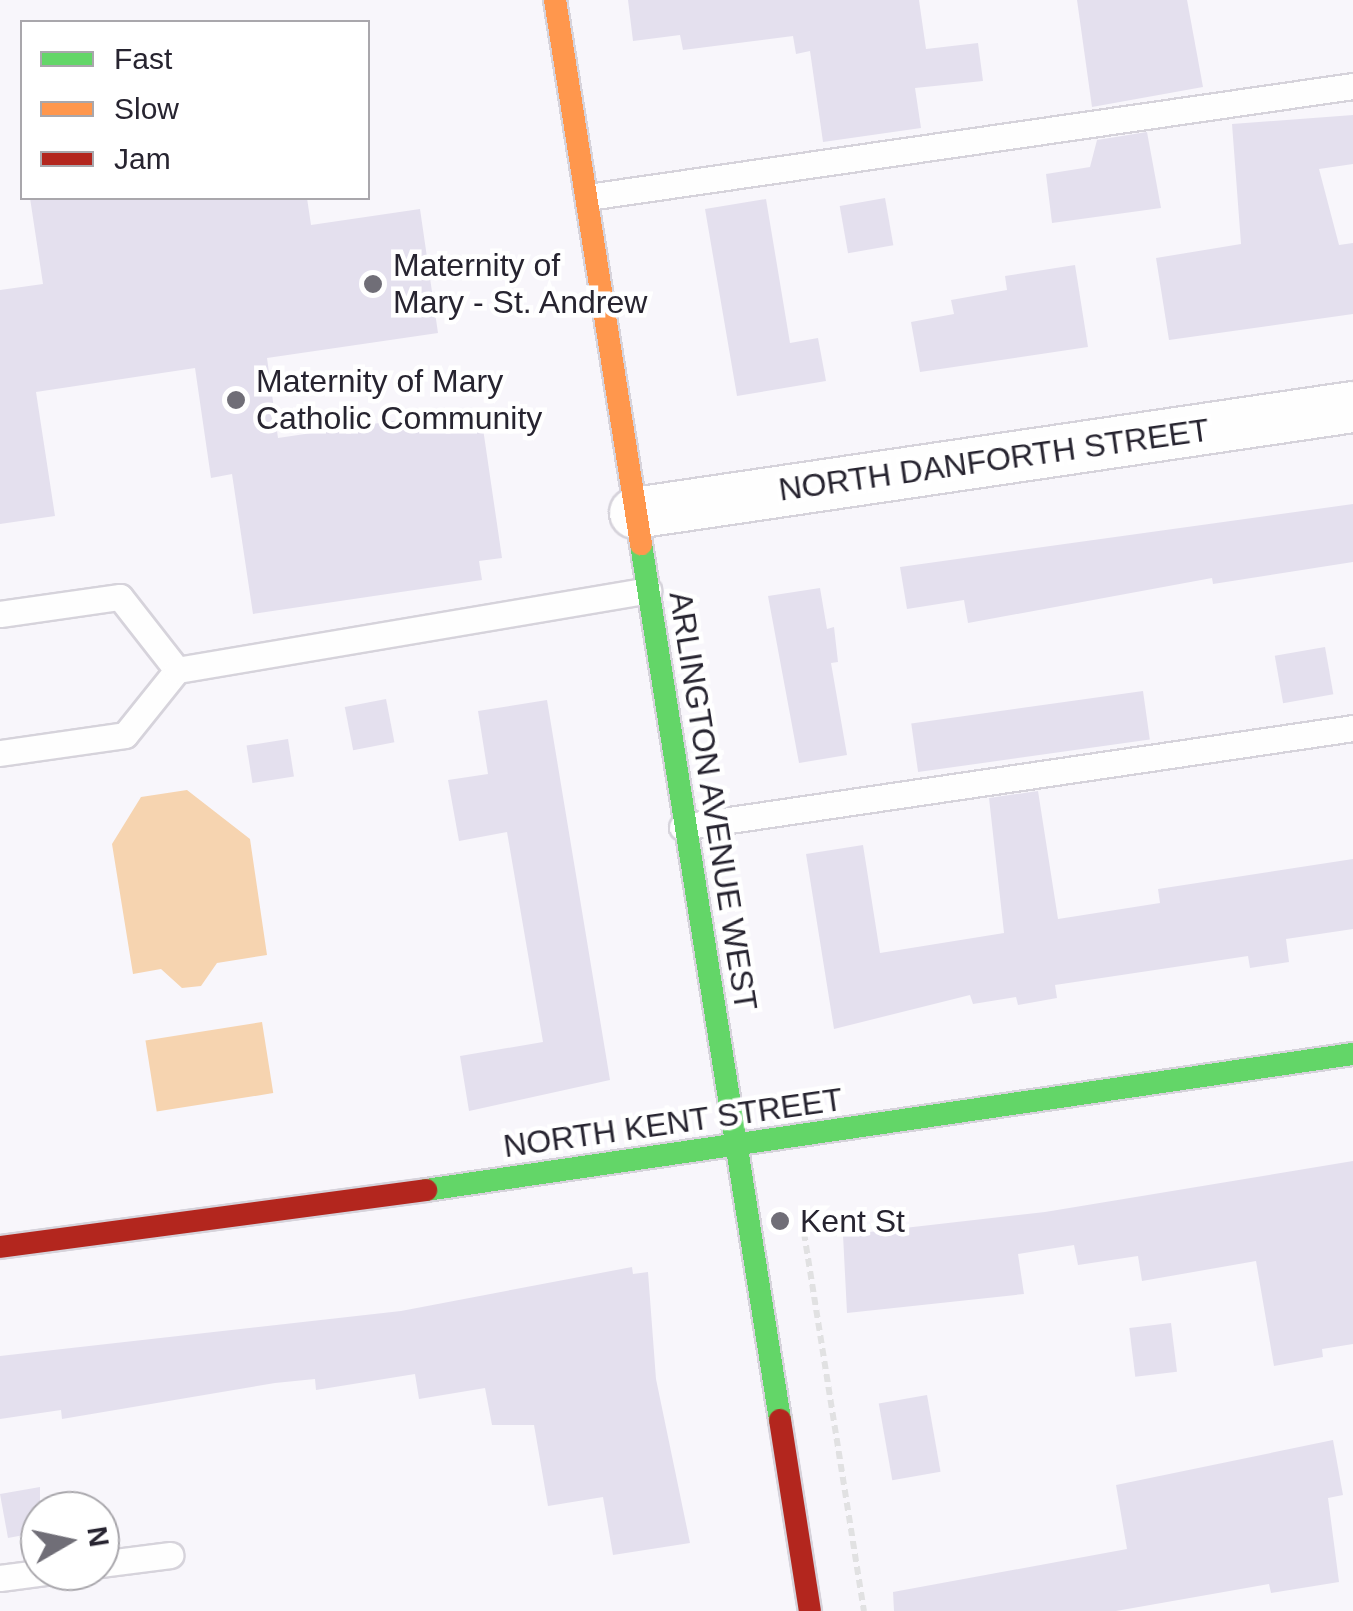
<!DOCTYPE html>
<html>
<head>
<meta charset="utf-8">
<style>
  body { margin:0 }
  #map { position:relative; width:1353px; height:1611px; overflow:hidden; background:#f8f6fb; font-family:Arial,sans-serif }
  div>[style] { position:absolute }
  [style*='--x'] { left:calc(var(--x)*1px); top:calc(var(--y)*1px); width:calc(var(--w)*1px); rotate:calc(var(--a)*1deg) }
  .green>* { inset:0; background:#f6d4b0; transform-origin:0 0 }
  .building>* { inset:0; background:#e4e0ee; transform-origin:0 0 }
  .path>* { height:6px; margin-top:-3px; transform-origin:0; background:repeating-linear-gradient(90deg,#e1e1e2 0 8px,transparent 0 13px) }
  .roads { filter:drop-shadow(2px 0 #d6d3db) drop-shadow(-2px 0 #d6d3db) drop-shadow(0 2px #d6d3db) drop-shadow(0 -2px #d6d3db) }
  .lane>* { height:25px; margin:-12.5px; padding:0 12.5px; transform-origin:12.5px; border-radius:12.5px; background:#fefefe }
  .street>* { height:50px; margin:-25px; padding:0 25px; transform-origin:25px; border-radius:25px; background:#fefefe }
  .fast>* { height:22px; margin:-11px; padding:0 11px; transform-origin:11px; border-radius:11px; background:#63d668 }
  .slow>* { height:22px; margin:-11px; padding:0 11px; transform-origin:11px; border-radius:11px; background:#ff974d }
  .jam>* { height:22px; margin:-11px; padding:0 11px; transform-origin:11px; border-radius:11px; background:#b3261e }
  .dots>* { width:28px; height:28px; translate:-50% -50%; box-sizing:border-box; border:5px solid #fff; border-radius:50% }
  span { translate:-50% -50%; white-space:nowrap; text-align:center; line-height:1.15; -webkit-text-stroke:9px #fff; paint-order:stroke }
  .poi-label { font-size:32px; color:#272430 }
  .left { translate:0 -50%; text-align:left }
  .street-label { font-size:32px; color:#272430 }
  .legend { position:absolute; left:20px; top:20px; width:350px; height:180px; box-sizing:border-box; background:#fff; border:2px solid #a9a7ac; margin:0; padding:12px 18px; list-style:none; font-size:30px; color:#272430 }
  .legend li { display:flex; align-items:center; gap:20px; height:50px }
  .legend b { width:50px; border:2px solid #a9a7ac }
  .north { position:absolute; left:20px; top:1491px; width:100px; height:100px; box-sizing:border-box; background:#fff; border:2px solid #a9a7ac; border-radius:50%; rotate:81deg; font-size:28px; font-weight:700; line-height:40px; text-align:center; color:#272430 }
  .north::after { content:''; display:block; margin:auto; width:35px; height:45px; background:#706e77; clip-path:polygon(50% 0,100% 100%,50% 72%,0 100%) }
</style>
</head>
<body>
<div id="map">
  <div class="green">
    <div style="clip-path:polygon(187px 790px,250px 839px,267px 955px,217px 963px,201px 986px,182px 988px,161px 969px,133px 974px,112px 844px,141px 797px)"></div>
    <div style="left:262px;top:1022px;width:72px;height:118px;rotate:81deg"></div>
  </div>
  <div class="building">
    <div style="clip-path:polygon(628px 0,919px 0,926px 49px,978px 43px,983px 81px,915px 88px,921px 128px,823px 142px,810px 51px,796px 54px,793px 36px,683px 50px,680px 35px,633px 41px)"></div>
    <div style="clip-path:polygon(1077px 0,1187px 0,1203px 87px,1092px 107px)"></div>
    <div style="clip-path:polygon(1353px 115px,1353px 164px,1319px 169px,1339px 245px,1353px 243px,1353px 314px,1169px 340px,1156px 258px,1241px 244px,1232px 124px)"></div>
    <div style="clip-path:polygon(1147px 132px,1161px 208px,1052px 223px,1046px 174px,1090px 167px,1097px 140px)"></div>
    <div style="clip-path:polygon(30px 198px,307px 198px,311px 225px,420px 209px,438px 333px,267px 358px,278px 438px,480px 408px,502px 558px,479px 561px,482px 580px,253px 614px,232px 474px,211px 478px,195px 368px,36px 392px,55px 516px,0 524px,0 290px,43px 284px)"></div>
    <div style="left:885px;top:198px;width:48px;height:46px;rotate:80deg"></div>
    <div style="clip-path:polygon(766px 199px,790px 343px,818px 338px,826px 381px,737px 396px,705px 209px)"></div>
    <div style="clip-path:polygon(1075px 265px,1088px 347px,920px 372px,911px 322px,954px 314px,951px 300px,1007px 290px,1005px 276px)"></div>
    <div style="clip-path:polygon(1353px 504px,1353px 562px,1213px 584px,1212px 578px,968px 623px,964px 600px,907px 609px,900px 567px)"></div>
    <div style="clip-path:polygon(820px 588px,827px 629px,834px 627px,838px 662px,831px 663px,847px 755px,799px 763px,768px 596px)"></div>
    <div style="left:1325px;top:647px;width:48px;height:51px;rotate:80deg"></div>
    <div style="left:1143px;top:691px;width:49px;height:234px;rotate:82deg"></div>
    <div style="left:386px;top:699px;width:44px;height:42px;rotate:79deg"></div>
    <div style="clip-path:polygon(547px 700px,610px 1080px,469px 1111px,460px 1056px,543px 1042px,507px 832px,459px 841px,448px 780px,488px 774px,478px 711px)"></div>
    <div style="left:288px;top:739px;width:38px;height:42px;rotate:81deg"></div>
    <div style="clip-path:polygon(1038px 791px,1058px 919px,1160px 903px,1158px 889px,1353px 859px,1353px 929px,1286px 939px,1289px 962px,1250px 968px,1248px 956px,1055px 985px,1057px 998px,1018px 1005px,1016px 997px,973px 1004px,970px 995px,834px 1029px,806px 854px,863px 845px,880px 953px,1004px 933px,989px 798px)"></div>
    <div style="clip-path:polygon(1353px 1161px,1353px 1344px,1322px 1349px,1323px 1357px,1274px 1366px,1256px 1261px,1142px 1281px,1138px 1256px,1078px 1265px,1074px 1245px,1018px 1254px,1024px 1294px,847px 1313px,843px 1235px,1045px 1212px)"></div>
    <div style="clip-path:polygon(632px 1267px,633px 1274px,648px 1272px,656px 1379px,690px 1543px,613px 1555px,603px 1497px,548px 1506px,534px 1425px,492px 1425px,485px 1388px,419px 1399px,415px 1374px,316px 1390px,315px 1379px,275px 1383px,62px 1419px,61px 1410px,0 1419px,0 1356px,401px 1311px)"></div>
    <div style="left:1171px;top:1323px;width:49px;height:42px;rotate:83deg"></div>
    <div style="left:927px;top:1395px;width:78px;height:49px;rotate:80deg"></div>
    <div style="clip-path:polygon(1333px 1440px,1343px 1495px,1328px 1498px,1339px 1582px,1271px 1593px,1269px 1584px,1116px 1611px,894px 1611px,893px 1592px,1127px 1549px,1116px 1485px)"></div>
    <div style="clip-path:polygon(40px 1487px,40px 1532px,8px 1538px,0 1494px)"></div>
  </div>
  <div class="path">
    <div style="--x:802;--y:1220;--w:396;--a:81"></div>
  </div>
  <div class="roads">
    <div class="lane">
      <div style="--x:588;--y:197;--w:773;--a:-8.26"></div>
      <div style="--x:0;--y:614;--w:121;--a:-8.1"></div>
      <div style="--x:120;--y:597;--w:93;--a:52"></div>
      <div style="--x:0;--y:753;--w:126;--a:-8.2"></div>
      <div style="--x:125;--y:735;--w:83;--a:-51.3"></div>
      <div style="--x:177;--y:670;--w:478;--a:-9.6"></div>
      <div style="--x:682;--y:827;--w:678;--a:-8.39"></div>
      <div style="--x:100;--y:1564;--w:71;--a:-7.3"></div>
      <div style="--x:0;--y:1578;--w:53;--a:-7.5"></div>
    </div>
    <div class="street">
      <div style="--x:635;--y:513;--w:726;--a:-8.4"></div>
    </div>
    <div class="fast">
      <div style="--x:641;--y:544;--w:887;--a:80.98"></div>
      <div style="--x:426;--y:1190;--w:937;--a:-8.35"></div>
    </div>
    <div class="slow">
      <div style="--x:555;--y:0;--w:551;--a:81.02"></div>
    </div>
    <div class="jam">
      <div style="--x:0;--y:1247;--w:430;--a:-7.6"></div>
      <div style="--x:780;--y:1420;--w:193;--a:81.1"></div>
    </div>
  </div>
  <div class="dots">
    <div style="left:373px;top:284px;background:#706e77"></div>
    <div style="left:236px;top:400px;background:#706e77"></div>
    <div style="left:780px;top:1221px;background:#706e77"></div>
  </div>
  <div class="poi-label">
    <span class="left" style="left:393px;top:284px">Maternity of<br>Mary - St. Andrew</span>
    <span class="left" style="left:256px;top:400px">Maternity of Mary<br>Catholic Community</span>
    <span class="left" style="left:800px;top:1221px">Kent St</span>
  </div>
  <div class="street-label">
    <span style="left:994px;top:460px;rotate:-8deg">NORTH DANFORTH STREET</span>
    <span style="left:713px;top:801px;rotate:81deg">ARLINGTON AVENUE WEST</span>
    <span style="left:673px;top:1123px;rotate:-8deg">NORTH KENT STREET</span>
  </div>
  <ul class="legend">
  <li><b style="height:12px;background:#63d668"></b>Fast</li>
  <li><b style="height:12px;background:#ff974d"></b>Slow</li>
  <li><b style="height:12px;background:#b3261e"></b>Jam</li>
  </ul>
  <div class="north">N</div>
</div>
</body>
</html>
